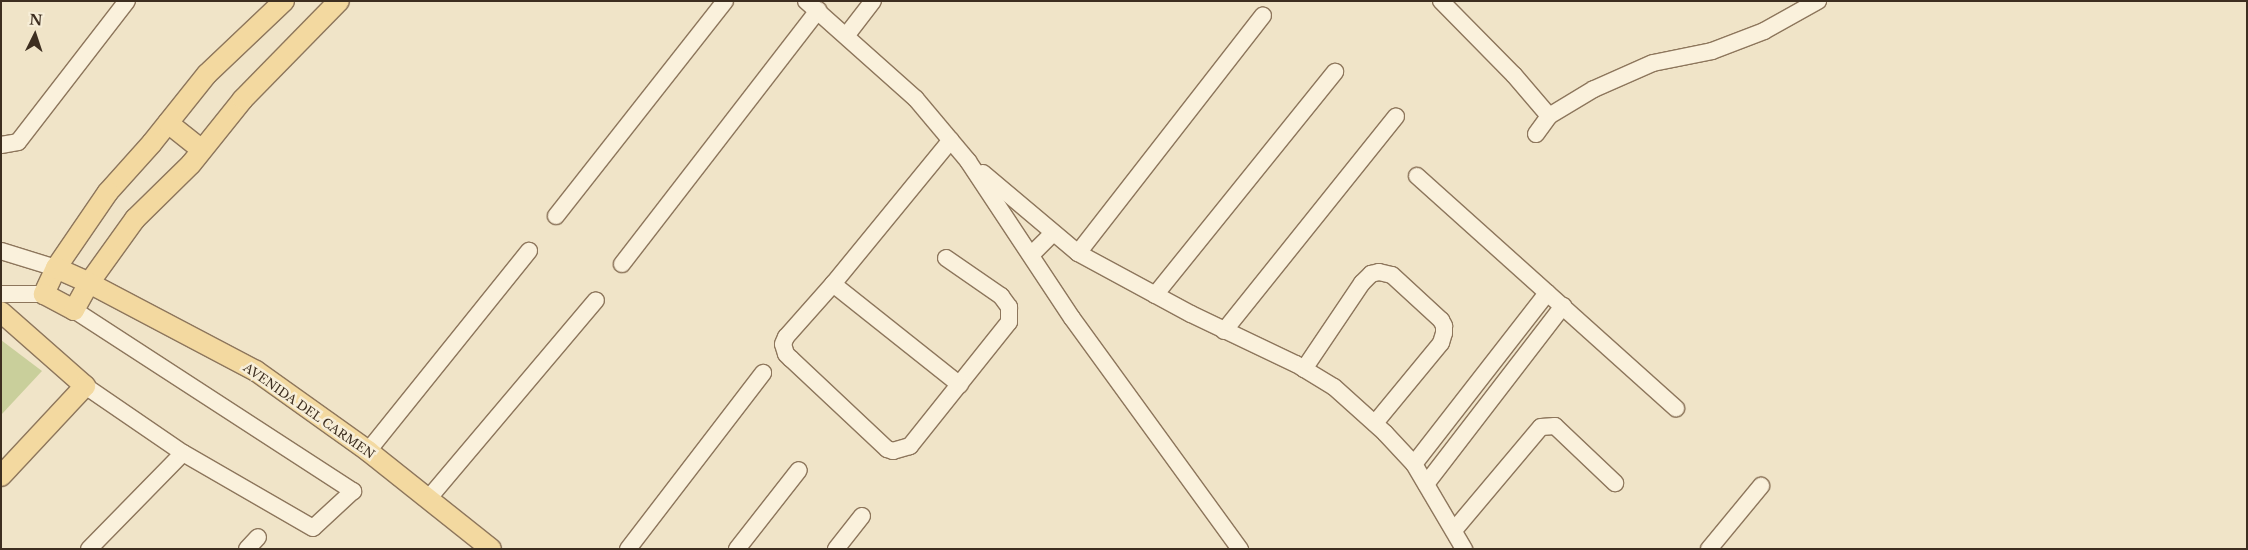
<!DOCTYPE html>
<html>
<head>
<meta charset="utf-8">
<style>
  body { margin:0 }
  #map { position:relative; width:2248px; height:550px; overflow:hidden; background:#f0e4c8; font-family:"Libre Baskerville",serif }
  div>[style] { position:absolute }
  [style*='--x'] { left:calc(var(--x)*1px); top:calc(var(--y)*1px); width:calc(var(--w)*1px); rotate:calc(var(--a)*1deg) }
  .green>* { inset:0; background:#c9cf9b }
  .roads { filter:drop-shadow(1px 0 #8d765c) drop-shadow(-1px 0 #8d765c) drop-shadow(0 1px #8d765c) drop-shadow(0 -1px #8d765c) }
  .minor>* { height:16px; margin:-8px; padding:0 8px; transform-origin:8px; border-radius:8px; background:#faf1dc }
  .major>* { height:20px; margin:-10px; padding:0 10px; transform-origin:10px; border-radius:10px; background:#f3d9a0 }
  span { translate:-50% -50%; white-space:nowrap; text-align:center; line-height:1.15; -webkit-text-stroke:5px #f7eed8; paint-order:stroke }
  .street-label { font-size:12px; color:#3d2e20 }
  .frame { position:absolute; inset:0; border:2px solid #3d2e20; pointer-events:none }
  .north { position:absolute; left:10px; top:10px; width:50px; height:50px; -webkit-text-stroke:4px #f7eed8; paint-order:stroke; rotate:4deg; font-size:14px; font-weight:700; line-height:20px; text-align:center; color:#3d2e20 }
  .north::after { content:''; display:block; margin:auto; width:18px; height:22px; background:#3d2e20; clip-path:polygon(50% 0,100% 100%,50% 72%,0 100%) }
</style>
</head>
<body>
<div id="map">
  <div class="green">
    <div style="clip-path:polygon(1px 340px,42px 371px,1px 415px)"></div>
  </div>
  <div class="roads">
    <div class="minor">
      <div style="--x:806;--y:1;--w:147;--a:41.7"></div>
      <div style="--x:916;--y:99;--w:81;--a:50"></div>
      <div style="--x:968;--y:161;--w:188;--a:56.5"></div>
      <div style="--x:1072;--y:318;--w:286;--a:54"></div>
      <div style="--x:1441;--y:1;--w:104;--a:45.4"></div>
      <div style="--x:1514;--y:75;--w:54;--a:49.5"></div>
      <div style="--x:846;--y:36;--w:44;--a:-52.4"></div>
      <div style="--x:1536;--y:134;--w:22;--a:-54"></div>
      <div style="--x:1549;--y:116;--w:52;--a:-31"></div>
      <div style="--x:1594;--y:89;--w:64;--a:-23.8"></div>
      <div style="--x:1653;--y:63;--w:60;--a:-11.5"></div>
      <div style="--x:1712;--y:51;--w:56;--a:-21"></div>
      <div style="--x:1764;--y:31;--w:62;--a:-29.1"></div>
      <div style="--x:1;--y:145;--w:17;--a:-10"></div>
      <div style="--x:18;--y:142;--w:178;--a:-52.3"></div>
      <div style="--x:983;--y:173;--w:124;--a:40.1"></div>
      <div style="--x:1078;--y:253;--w:128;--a:28.4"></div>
      <div style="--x:1191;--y:314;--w:116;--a:25.5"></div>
      <div style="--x:1296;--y:364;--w:44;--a:31.2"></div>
      <div style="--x:1334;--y:387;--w:69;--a:42"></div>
      <div style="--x:1385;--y:433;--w:42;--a:46.9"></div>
      <div style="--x:1414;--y:464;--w:99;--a:59.5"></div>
      <div style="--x:1417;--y:176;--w:348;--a:41.9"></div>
      <div style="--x:556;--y:216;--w:273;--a:-51.8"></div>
      <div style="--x:1;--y:251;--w:58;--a:17.2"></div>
      <div style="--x:1078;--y:253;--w:301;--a:-52.1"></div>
      <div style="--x:1031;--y:255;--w:31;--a:-45"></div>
      <div style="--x:946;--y:258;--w:67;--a:34.6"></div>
      <div style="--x:1001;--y:296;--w:14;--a:54"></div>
      <div style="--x:1009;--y:307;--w:15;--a:90"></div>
      <div style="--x:1009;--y:322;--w:159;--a:128.6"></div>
      <div style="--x:910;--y:446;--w:18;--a:164"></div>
      <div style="--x:893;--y:451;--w:6;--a:-162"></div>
      <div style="--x:887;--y:449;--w:132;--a:-136.8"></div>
      <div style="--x:791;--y:359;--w:7;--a:-135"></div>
      <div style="--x:786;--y:354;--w:10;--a:-107"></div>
      <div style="--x:783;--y:344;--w:8;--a:-67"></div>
      <div style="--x:786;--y:337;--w:71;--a:-48.4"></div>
      <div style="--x:833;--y:284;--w:186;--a:-50.7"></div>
      <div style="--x:622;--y:264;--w:321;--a:-52.3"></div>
      <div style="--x:833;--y:284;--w:162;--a:38.5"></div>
      <div style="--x:1;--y:294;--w:43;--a:0"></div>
      <div style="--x:1155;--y:295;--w:287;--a:-51.1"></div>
      <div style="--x:74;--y:310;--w:333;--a:33"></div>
      <div style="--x:353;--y:491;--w:54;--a:137.2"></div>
      <div style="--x:313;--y:528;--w:150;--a:-150"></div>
      <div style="--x:183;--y:453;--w:119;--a:-145.6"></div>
      <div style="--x:1224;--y:331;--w:275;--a:-51.3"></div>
      <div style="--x:1304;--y:369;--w:104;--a:-56"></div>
      <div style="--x:1362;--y:283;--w:13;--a:-45"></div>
      <div style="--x:1371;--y:274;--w:8;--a:-14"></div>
      <div style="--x:1379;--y:272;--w:13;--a:13"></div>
      <div style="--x:1392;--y:275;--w:67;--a:42.6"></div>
      <div style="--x:1441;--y:320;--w:7;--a:63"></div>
      <div style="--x:1444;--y:326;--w:7;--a:90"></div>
      <div style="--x:1444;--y:333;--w:10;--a:107"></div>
      <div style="--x:1441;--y:343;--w:104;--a:129.5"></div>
      <div style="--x:368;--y:451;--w:257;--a:-51.2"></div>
      <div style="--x:1414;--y:464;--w:217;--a:-52.1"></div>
      <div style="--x:1426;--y:484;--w:225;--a:-52.4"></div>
      <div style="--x:428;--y:499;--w:260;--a:-49.8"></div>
      <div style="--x:1455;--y:529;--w:133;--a:-49.9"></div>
      <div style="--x:1541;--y:427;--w:14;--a:-4"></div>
      <div style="--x:1555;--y:426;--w:83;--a:43.5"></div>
      <div style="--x:89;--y:549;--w:134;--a:-45.6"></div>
      <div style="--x:247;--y:549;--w:16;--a:-47"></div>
      <div style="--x:628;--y:549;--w:222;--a:-52.5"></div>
      <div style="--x:737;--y:549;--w:100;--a:-51.9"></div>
      <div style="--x:836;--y:549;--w:42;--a:-51.8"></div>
      <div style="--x:1709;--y:549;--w:82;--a:-50.5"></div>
    </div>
    <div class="major">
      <div style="--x:284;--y:1;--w:106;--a:136.5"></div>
      <div style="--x:207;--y:74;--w:88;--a:128.6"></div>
      <div style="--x:152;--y:143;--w:66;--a:131.9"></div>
      <div style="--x:108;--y:192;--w:92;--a:124.4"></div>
      <div style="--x:56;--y:268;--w:29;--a:115"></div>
      <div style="--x:44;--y:294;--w:34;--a:28"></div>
      <div style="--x:74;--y:310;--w:31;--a:-61"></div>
      <div style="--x:89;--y:283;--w:79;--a:-54.3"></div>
      <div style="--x:135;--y:219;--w:78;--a:-44.5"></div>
      <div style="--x:191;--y:164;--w:83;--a:-51.3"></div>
      <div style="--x:243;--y:99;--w:137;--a:-45.6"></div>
      <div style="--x:168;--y:123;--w:43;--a:38.5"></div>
      <div style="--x:56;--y:268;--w:36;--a:24"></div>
      <div style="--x:89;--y:283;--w:189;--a:27.8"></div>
      <div style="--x:256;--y:371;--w:138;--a:35.5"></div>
      <div style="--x:368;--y:451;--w:157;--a:38.5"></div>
      <div style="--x:1;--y:312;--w:112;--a:41.4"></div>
      <div style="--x:85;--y:386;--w:123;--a:133"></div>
    </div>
  </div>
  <div class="street-label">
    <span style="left:309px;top:411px;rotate:35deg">AVENIDA DEL CARMEN</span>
  </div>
  <div class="frame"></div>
  <div class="north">N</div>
</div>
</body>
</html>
